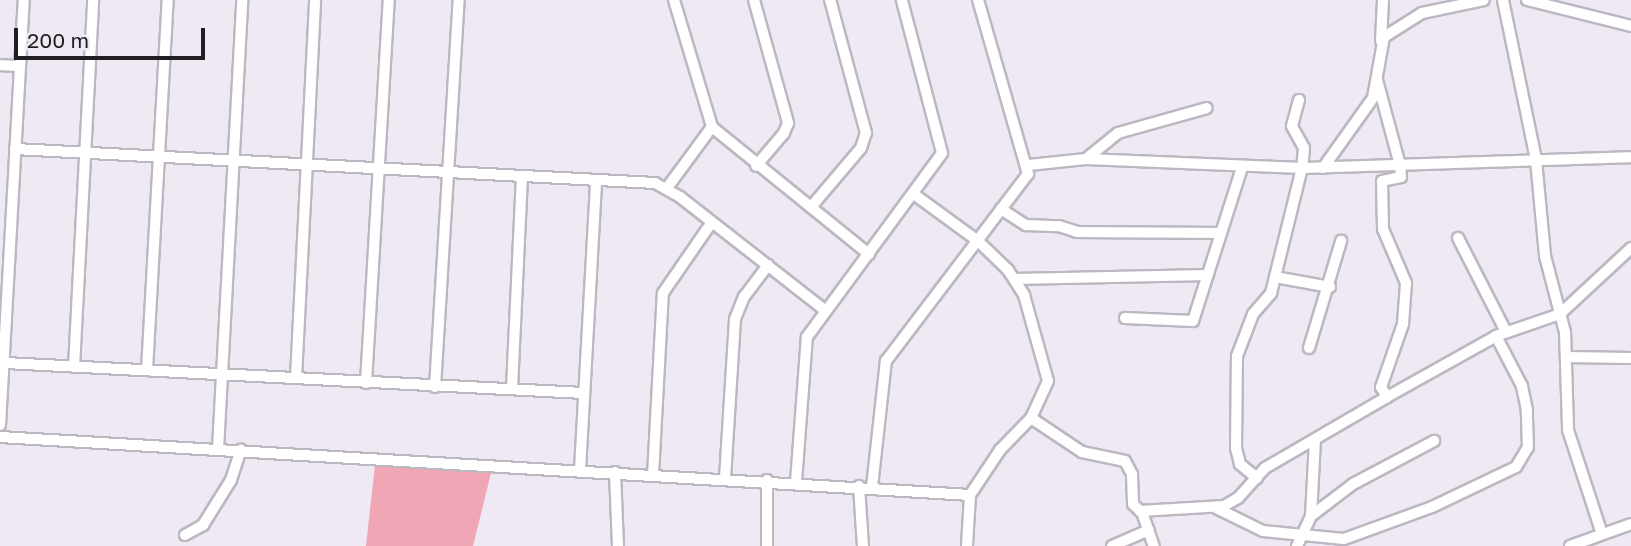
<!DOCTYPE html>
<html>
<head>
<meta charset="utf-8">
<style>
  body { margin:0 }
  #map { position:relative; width:1631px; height:546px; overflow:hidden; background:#efe9f3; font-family:"Golos Text",sans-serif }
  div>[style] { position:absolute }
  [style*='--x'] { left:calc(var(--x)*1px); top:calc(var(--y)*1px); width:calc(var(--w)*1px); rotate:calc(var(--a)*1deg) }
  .green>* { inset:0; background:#f0a6b4 }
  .roads { filter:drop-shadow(2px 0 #bdb7c1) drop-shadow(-2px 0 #bdb7c1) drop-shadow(0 2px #bdb7c1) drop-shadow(0 -2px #bdb7c1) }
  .minor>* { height:10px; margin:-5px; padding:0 5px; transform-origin:5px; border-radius:5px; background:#fff }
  span { translate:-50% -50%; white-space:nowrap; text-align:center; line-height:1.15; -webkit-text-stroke:5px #efe9f3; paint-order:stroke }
  .scale { position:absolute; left:14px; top:28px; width:191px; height:32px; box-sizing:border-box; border:4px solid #201e22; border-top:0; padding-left:9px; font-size:21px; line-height:24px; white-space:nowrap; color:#201e22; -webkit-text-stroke:5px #efe9f3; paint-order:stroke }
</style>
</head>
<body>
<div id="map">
  <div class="green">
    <div style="clip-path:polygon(375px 465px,491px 473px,473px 546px,366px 546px)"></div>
  </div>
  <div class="roads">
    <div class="minor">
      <div style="--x:674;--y:0;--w:133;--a:73.3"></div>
      <div style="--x:712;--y:127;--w:202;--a:39"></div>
      <div style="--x:754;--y:0;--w:128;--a:74.5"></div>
      <div style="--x:788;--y:123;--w:11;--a:112"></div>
      <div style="--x:784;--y:133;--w:43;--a:130.3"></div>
      <div style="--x:1503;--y:0;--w:163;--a:78.3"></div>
      <div style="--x:1536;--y:160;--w:96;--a:84.6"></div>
      <div style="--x:1545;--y:256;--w:79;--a:75.3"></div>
      <div style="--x:1565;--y:332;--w:98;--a:88.2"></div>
      <div style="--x:1568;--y:430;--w:109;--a:71.9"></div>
      <div style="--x:1527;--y:0;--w:107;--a:14"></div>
      <div style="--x:1381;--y:41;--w:41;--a:-87.2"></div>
      <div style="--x:0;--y:65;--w:18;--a:3"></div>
      <div style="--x:1377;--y:80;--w:88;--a:74.9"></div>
      <div style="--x:1400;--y:165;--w:12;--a:85"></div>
      <div style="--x:1401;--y:177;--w:19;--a:168"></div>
      <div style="--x:1382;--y:181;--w:48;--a:88.8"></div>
      <div style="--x:1383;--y:229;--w:59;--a:66.9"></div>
      <div style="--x:1406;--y:283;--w:41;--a:94.2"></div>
      <div style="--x:1403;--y:324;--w:67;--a:109.2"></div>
      <div style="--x:1381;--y:387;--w:12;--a:59"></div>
      <div style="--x:15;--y:149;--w:641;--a:3.04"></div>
      <div style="--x:655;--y:183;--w:29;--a:29"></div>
      <div style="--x:680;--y:197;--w:185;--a:38"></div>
      <div style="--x:1086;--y:159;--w:41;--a:-39.1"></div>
      <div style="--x:1118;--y:133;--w:92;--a:-15.7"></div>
      <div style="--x:1029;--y:165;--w:57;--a:-6"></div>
      <div style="--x:1086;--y:159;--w:216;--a:2.4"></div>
      <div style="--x:1302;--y:168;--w:20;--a:-84"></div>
      <div style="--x:1304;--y:148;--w:25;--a:-119"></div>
      <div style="--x:1292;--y:126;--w:27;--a:-75"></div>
      <div style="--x:1323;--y:168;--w:86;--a:-54.5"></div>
      <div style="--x:1373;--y:98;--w:62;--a:-79.8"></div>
      <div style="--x:1384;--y:37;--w:45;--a:-32.3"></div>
      <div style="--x:1422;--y:13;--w:63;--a:-11.8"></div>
      <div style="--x:667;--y:188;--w:76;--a:-53.6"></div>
      <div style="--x:915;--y:195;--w:78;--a:36.1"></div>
      <div style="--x:978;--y:241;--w:42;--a:44"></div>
      <div style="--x:1008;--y:270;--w:30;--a:57"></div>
      <div style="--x:1024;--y:295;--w:89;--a:74.4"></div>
      <div style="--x:1048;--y:381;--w:41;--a:114.7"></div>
      <div style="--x:1031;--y:418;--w:45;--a:134.1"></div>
      <div style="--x:1000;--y:450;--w:54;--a:123.7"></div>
      <div style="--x:811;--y:207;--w:77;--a:-49.7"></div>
      <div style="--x:861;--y:148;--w:16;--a:-72"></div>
      <div style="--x:866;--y:133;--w:138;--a:-105.1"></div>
      <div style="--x:1001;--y:209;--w:30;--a:33"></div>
      <div style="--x:1026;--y:225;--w:33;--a:2"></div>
      <div style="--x:1059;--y:226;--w:19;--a:18"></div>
      <div style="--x:1077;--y:232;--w:144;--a:0.4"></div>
      <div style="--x:1458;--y:238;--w:106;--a:62.9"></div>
      <div style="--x:1275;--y:277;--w:56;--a:10.3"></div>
      <div style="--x:1014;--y:279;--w:194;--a:-1.2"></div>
      <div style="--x:1125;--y:318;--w:68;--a:2.5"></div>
      <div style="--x:1193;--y:321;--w:162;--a:-72.3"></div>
      <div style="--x:1309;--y:348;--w:112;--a:-73.3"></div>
      <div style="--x:1566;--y:357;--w:65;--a:0.9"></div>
      <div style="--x:5;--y:363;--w:580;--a:2.97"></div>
      <div style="--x:74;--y:367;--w:367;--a:-87"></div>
      <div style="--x:147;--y:370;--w:371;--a:-86.8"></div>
      <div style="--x:296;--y:378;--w:378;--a:-87.1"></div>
      <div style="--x:366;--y:383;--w:384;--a:-86.6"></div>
      <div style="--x:435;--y:387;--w:388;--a:-86.5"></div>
      <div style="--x:512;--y:388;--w:209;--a:-87.3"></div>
      <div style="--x:1031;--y:418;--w:61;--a:33.7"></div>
      <div style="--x:1082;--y:452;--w:44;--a:11.8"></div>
      <div style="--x:1125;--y:461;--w:15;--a:62"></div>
      <div style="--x:1132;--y:474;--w:30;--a:88"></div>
      <div style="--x:1133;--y:504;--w:10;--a:45"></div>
      <div style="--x:1140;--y:511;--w:84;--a:-3.4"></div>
      <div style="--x:1224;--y:506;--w:16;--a:-30"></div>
      <div style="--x:1238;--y:498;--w:40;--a:-48"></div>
      <div style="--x:1265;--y:468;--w:141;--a:-30.2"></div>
      <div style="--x:1387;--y:397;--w:125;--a:-29.2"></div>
      <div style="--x:1496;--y:336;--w:68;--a:-19"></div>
      <div style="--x:1560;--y:314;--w:97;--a:-42.9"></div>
      <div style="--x:0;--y:425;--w:426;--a:-86.8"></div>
      <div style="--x:0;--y:437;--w:972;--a:3.42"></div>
      <div style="--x:970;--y:495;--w:51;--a:93.4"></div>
      <div style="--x:218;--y:449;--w:450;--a:-86.9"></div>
      <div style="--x:580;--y:470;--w:289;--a:-86.8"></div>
      <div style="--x:615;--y:472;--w:74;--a:87.7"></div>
      <div style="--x:653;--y:475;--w:182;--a:-86.9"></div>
      <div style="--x:663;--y:293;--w:86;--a:-55.4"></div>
      <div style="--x:725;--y:478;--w:159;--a:-86.4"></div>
      <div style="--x:735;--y:319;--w:24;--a:-68"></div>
      <div style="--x:744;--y:297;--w:40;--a:-53"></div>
      <div style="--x:1257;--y:478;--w:22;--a:-141"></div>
      <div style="--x:1240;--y:464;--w:16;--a:-104"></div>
      <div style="--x:1236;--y:448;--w:92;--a:-89.4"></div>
      <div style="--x:1237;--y:356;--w:45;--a:-69.1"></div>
      <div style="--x:1253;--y:314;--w:28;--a:-49"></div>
      <div style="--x:1271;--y:293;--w:129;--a:-76.1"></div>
      <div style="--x:1302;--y:168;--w:329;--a:-1.9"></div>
      <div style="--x:796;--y:482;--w:145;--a:-85.7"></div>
      <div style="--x:807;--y:337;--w:228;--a:-53.7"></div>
      <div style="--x:942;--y:153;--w:158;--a:-104.7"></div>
      <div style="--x:859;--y:486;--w:60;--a:86.2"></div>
      <div style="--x:872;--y:487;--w:127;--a:-83.7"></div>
      <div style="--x:886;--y:361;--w:235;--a:-52.8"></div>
      <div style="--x:1028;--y:174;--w:181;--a:-106"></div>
      <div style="--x:1216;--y:508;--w:52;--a:26.1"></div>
      <div style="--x:1263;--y:531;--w:81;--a:5.6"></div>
      <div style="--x:1344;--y:539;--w:94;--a:-20"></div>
      <div style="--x:1432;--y:507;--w:93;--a:-25.5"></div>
      <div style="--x:1516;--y:467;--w:23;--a:-59"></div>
      <div style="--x:1528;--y:447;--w:37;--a:-92"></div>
      <div style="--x:1527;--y:410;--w:25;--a:-102"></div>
      <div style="--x:1522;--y:386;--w:56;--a:-117.5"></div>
      <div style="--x:1142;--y:512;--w:36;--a:71"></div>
      <div style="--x:1311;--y:516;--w:53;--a:-37.3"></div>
      <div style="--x:1353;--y:484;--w:92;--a:-28"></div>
      <div style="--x:185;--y:535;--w:21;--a:-29"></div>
      <div style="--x:203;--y:525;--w:53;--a:-58.1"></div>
      <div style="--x:231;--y:480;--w:32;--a:-72"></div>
      <div style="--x:767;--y:546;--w:66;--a:-90"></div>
      <div style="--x:1112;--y:546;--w:40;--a:-23.4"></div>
      <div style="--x:1297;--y:546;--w:33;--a:-65"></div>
      <div style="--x:1311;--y:516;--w:76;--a:-87"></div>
      <div style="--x:1570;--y:546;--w:65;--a:-19.8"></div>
    </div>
  </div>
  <div class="scale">200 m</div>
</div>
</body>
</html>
